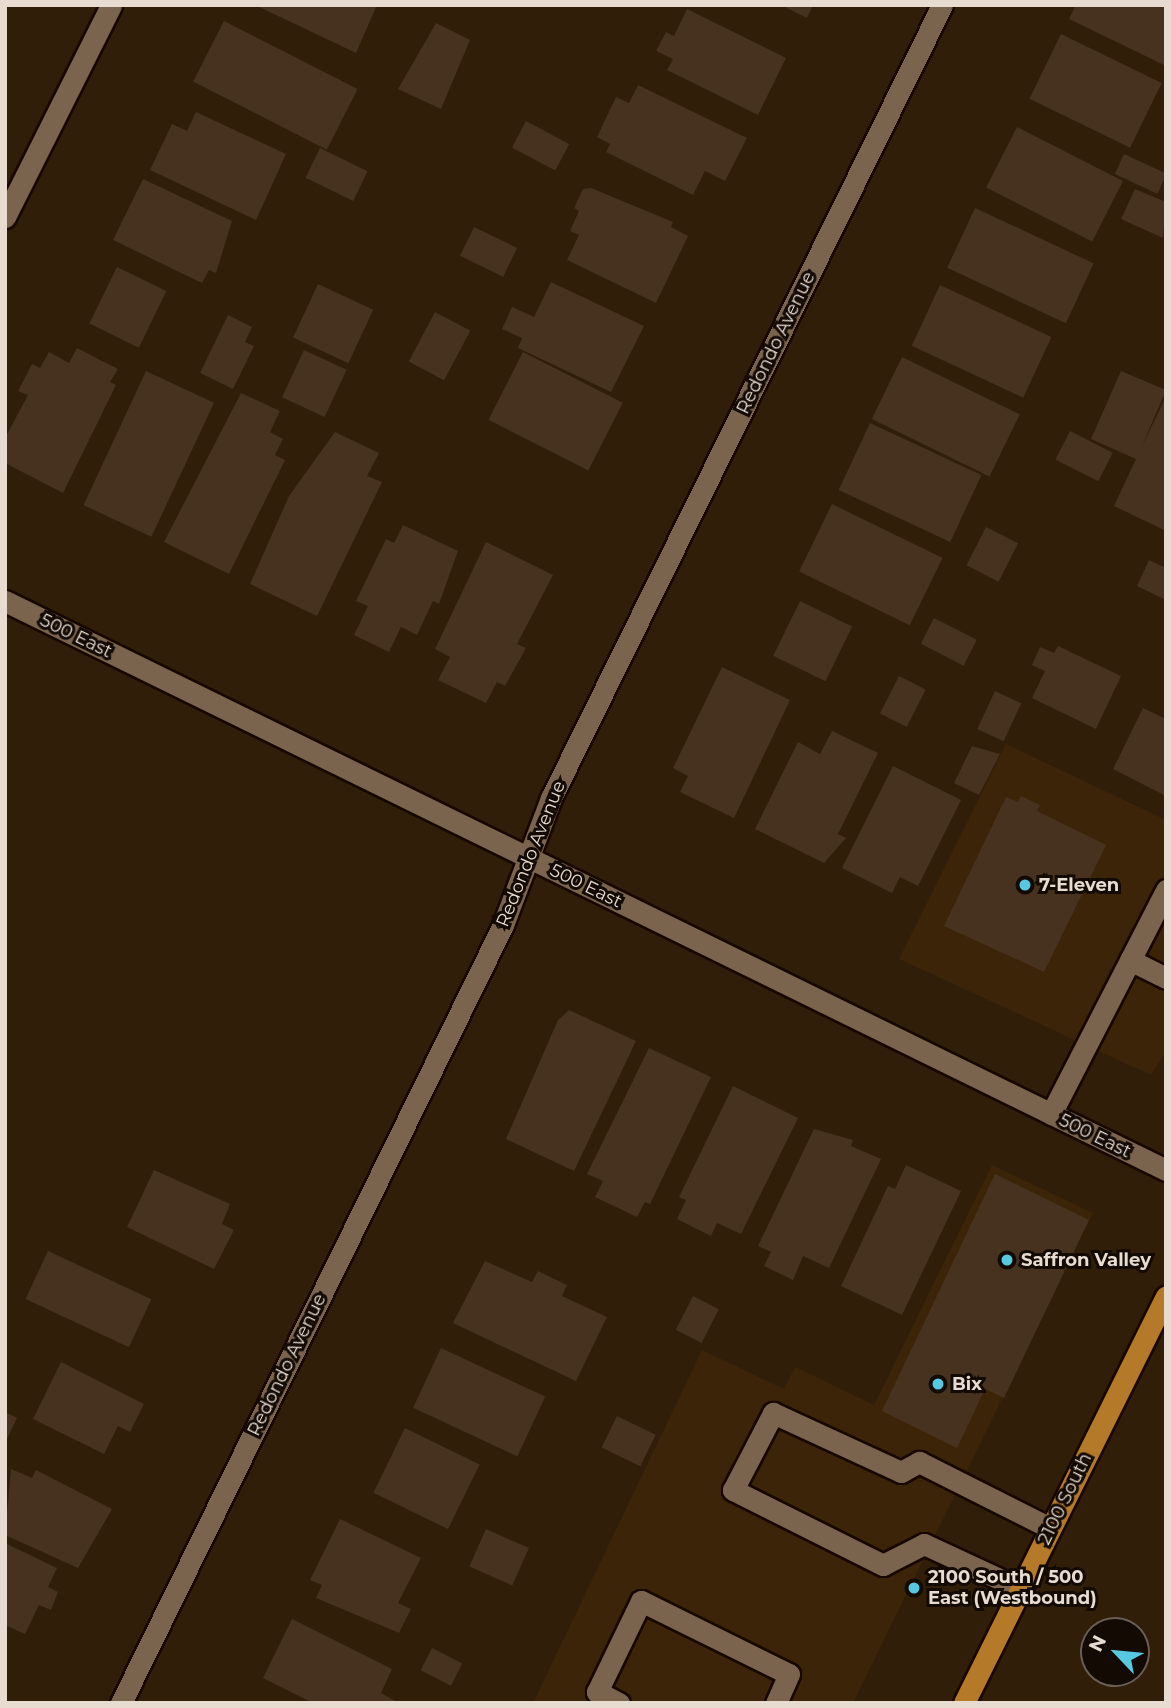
<!DOCTYPE html>
<html>
<head>
<meta charset="utf-8">
<style>
  body { margin:0 }
  #map { position:relative; width:1171px; height:1708px; overflow:hidden; background:#301e09; font-family:Montserrat,sans-serif }
  div>[style] { position:absolute }
  [style*='--x'] { left:calc(var(--x)*1px); top:calc(var(--y)*1px); width:calc(var(--w)*1px); rotate:calc(var(--a)*1deg) }
  .built>* { inset:0; background:#3c2409 }
  .building>* { inset:0; background:#46321e; transform-origin:0 0 }
  .roads { filter:drop-shadow(2px 0 #170700) drop-shadow(-2px 0 #170700) drop-shadow(0 2px #170700) drop-shadow(0 -2px #170700) }
  .minor>* { height:21px; margin:-10.5px; padding:0 10.5px; transform-origin:10.5px; border-radius:10.5px; background:#7a644e }
  .major>* { height:21px; margin:-10.5px; padding:0 10.5px; transform-origin:10.5px; border-radius:10.5px; background:#b57a29 }
  .dots>* { width:19px; height:19px; translate:-50% -50%; box-sizing:border-box; border:4px solid #120a03; border-radius:50% }
  span { translate:-50% -50%; white-space:nowrap; text-align:center; line-height:1.15; -webkit-text-stroke:6px #120a03; paint-order:stroke }
  .street-label { font-size:18px; color:#e8dbcf }
  .poi-label { font-size:18px; color:#e8dbcf; font-weight:700 }
  .left { translate:0 -50%; text-align:left }
  .frame { position:absolute; inset:0; border:7px solid #e8dbcf; pointer-events:none }
  .north { position:absolute; left:1080px; top:1617px; width:70px; height:70px; box-sizing:border-box; background:#120a03; border:2px solid #685e55; border-radius:50%; rotate:296deg; font-size:19px; font-weight:700; line-height:28px; text-align:center; color:#e8dbcf }
  .north::after { content:''; display:block; margin:auto; width:24px; height:32px; background:#56c9e0; clip-path:polygon(50% 0,100% 100%,50% 72%,0 100%) }
</style>
</head>
<body>
<div id="map">
  <div class="built">
    <div style="clip-path:polygon(1006px 744px,1166px 820px,1166px 1051px,1151px 1075px,899px 959px)"></div>
    <div style="clip-path:polygon(992px 1165px,1093px 1213px,853px 1703px,533px 1703px,702px 1350px,784px 1389px,795px 1367px,874px 1405px)"></div>
  </div>
  <div class="building">
    <div style="clip-path:polygon(255px 5px,377px 5px,356px 53px)"></div>
    <div style="clip-path:polygon(781px 5px,813px 5px,807px 18px)"></div>
    <div style="clip-path:polygon(1076px 5px,1166px 5px,1166px 66px,1069px 19px)"></div>
    <div style="clip-path:polygon(687px 9px,786px 58px,758px 115px,667px 70px,673px 59px,656px 51px,666px 32px,674px 36px)"></div>
    <div style="left:224px;top:21px;width:150px;height:68px;rotate:27deg"></div>
    <div style="clip-path:polygon(436px 23px,470px 40px,441px 109px,398px 89px)"></div>
    <div style="left:1061px;top:34px;width:112px;height:72px;rotate:26deg"></div>
    <div style="clip-path:polygon(638px 85px,747px 138px,725px 181px,705px 171px,693px 195px,606px 152px,610px 144px,597px 137px,616px 97px,629px 103px)"></div>
    <div style="clip-path:polygon(196px 112px,286px 154px,256px 220px,150px 170px,172px 124px,187px 131px)"></div>
    <div style="left:526px;top:121px;width:49px;height:30px;rotate:28deg"></div>
    <div style="left:1017px;top:127px;width:119px;height:68px;rotate:27deg"></div>
    <div style="left:320px;top:148px;width:53px;height:33px;rotate:26deg"></div>
    <div style="left:1124px;top:154px;width:47px;height:22px;rotate:25deg"></div>
    <div style="clip-path:polygon(143px 179px,232px 221px,216px 273px,209px 270px,202px 283px,113px 240px)"></div>
    <div style="clip-path:polygon(591px 188px,673px 222px,671px 227px,688px 236px,656px 303px,567px 260px,579px 235px,570px 231px,579px 211px,574px 208px,583px 189px)"></div>
    <div style="clip-path:polygon(1135px 189px,1166px 202px,1163px 238px,1121px 219px)"></div>
    <div style="left:975px;top:208px;width:131px;height:66px;rotate:25deg"></div>
    <div style="left:474px;top:227px;width:48px;height:32px;rotate:26deg"></div>
    <div style="left:117px;top:267px;width:55px;height:63px;rotate:26deg"></div>
    <div style="clip-path:polygon(551px 282px,644px 326px,611px 392px,518px 348px,522px 338px,502px 329px,512px 307px,534px 317px)"></div>
    <div style="left:318px;top:284px;width:61px;height:59px;rotate:25deg"></div>
    <div style="left:940px;top:285px;width:123px;height:67px;rotate:25deg"></div>
    <div style="left:435px;top:312px;width:40px;height:56px;rotate:28deg"></div>
    <div style="clip-path:polygon(228px 315px,252px 327px,245px 342px,254px 346px,233px 389px,200px 373px)"></div>
    <div style="clip-path:polygon(77px 348px,118px 369px,110px 382px,116px 385px,63px 493px,5px 463px,5px 438px,28px 395px,18px 391px,32px 364px,40px 368px,49px 352px,69px 363px)"></div>
    <div style="left:304px;top:350px;width:47px;height:52px;rotate:25deg"></div>
    <div style="left:523px;top:352px;width:112px;height:76px;rotate:27deg"></div>
    <div style="left:902px;top:357px;width:131px;height:69px;rotate:26deg"></div>
    <div style="left:146px;top:371px;width:75px;height:148px;rotate:25deg"></div>
    <div style="clip-path:polygon(1121px 371px,1166px 390px,1142px 446px,1166px 397px,1166px 531px,1114px 506px,1136px 459px,1091px 439px)"></div>
    <div style="clip-path:polygon(241px 393px,280px 411px,270px 432px,283px 439px,275px 455px,285px 460px,229px 574px,164px 542px)"></div>
    <div style="left:870px;top:423px;width:123px;height:74px;rotate:25deg"></div>
    <div style="left:1070px;top:431px;width:48px;height:32px;rotate:27deg"></div>
    <div style="clip-path:polygon(335px 432px,379px 453px,367px 476px,382px 482px,317px 616px,250px 584px,289px 496px)"></div>
    <div style="left:832px;top:504px;width:123px;height:75px;rotate:26deg"></div>
    <div style="clip-path:polygon(403px 525px,458px 551px,439px 604px,433px 601px,417px 635px,401px 627px,389px 652px,354px 635px,368px 606px,356px 601px,386px 539px,394px 543px)"></div>
    <div style="left:986px;top:527px;width:36px;height:43px;rotate:27deg"></div>
    <div style="clip-path:polygon(486px 542px,553px 575px,517px 644px,526px 648px,505px 686px,497px 682px,486px 703px,438px 680px,450px 657px,435px 649px)"></div>
    <div style="clip-path:polygon(1149px 560px,1166px 568px,1166px 600px,1137px 586px)"></div>
    <div style="left:800px;top:601px;width:58px;height:61px;rotate:26deg"></div>
    <div style="left:934px;top:618px;width:48px;height:29px;rotate:27deg"></div>
    <div style="clip-path:polygon(1058px 646px,1121px 676px,1096px 729px,1032px 698px,1045px 671px,1032px 665px,1040px 647px,1054px 653px)"></div>
    <div style="clip-path:polygon(722px 667px,790px 700px,734px 818px,680px 792px,688px 776px,673px 768px)"></div>
    <div style="left:899px;top:676px;width:30px;height:42px;rotate:27deg"></div>
    <div style="left:995px;top:691px;width:29px;height:42px;rotate:25deg"></div>
    <div style="clip-path:polygon(1143px 708px,1166px 719px,1166px 796px,1113px 769px)"></div>
    <div style="clip-path:polygon(832px 731px,878px 753px,838px 834px,846px 838px,824px 863px,755px 829px,798px 742px,820px 754px)"></div>
    <div style="clip-path:polygon(972px 746px,1000px 754px,979px 795px,954px 783px)"></div>
    <div style="clip-path:polygon(893px 766px,961px 800px,918px 886px,900px 877px,892px 893px,842px 868px)"></div>
    <div style="clip-path:polygon(1021px 796px,1040px 805px,1037px 811px,1106px 845px,1044px 972px,944px 926px,1006px 797px,1018px 802px)"></div>
    <div style="clip-path:polygon(569px 1010px,636px 1041px,574px 1171px,506px 1139px,558px 1020px)"></div>
    <div style="clip-path:polygon(649px 1048px,711px 1077px,650px 1204px,645px 1202px,637px 1217px,595px 1197px,603px 1181px,587px 1174px)"></div>
    <div style="clip-path:polygon(733px 1086px,798px 1118px,741px 1234px,717px 1223px,711px 1236px,677px 1219px,686px 1200px,679px 1197px)"></div>
    <div style="clip-path:polygon(814px 1129px,853px 1140px,851px 1146px,881px 1159px,829px 1268px,803px 1256px,793px 1280px,764px 1266px,771px 1252px,758px 1246px)"></div>
    <div style="clip-path:polygon(906px 1165px,961px 1191px,902px 1315px,841px 1286px,888px 1186px,895px 1189px)"></div>
    <div style="clip-path:polygon(154px 1170px,230px 1204px,222px 1224px,234px 1230px,214px 1269px,127px 1227px)"></div>
    <div style="clip-path:polygon(995px 1174px,1089px 1220px,1004px 1398px,985px 1389px,957px 1448px,882px 1411px)"></div>
    <div style="left:48px;top:1251px;width:114px;height:53px;rotate:25deg"></div>
    <div style="clip-path:polygon(485px 1261px,532px 1282px,538px 1271px,567px 1285px,562px 1296px,607px 1317px,576px 1381px,453px 1323px)"></div>
    <div style="left:693px;top:1296px;width:29px;height:38px;rotate:27deg"></div>
    <div style="left:441px;top:1348px;width:115px;height:66px;rotate:25deg"></div>
    <div style="clip-path:polygon(61px 1362px,144px 1404px,130px 1432px,118px 1426px,104px 1454px,33px 1419px)"></div>
    <div style="clip-path:polygon(5px 1412px,17px 1418px,5px 1443px)"></div>
    <div style="left:617px;top:1416px;width:43px;height:35px;rotate:26deg"></div>
    <div style="left:405px;top:1428px;width:83px;height:72px;rotate:26deg"></div>
    <div style="clip-path:polygon(11px 1469px,32px 1478px,36px 1470px,112px 1509px,78px 1568px,5px 1535px)"></div>
    <div style="clip-path:polygon(340px 1519px,421px 1558px,398px 1603px,411px 1609px,399px 1633px,316px 1598px,322px 1585px,310px 1580px)"></div>
    <div style="left:486px;top:1529px;width:47px;height:41px;rotate:24deg"></div>
    <div style="clip-path:polygon(5px 1543px,57px 1568px,48px 1587px,58px 1592px,51px 1610px,39px 1605px,25px 1634px,5px 1625px)"></div>
    <div style="clip-path:polygon(292px 1619px,392px 1669px,381px 1693px,399px 1703px,313px 1703px,263px 1678px)"></div>
    <div style="left:432px;top:1648px;width:34px;height:25px;rotate:27deg"></div>
  </div>
  <div class="roads">
    <div class="minor">
      <div style="--x:5;--y:217;--w:237;--a:-63.4"></div>
      <div style="--x:5;--y:601;--w:1293;--a:26.11"></div>
      <div style="--x:1130;--y:960;--w:40;--a:26.6"></div>
      <div style="--x:1051;--y:1114;--w:252;--a:-62.8"></div>
      <div style="--x:1021;--y:1589;--w:107;--a:-155.1"></div>
      <div style="--x:924;--y:1544;--w:46;--a:152.9"></div>
      <div style="--x:883;--y:1565;--w:168;--a:-153.4"></div>
      <div style="--x:733;--y:1490;--w:87;--a:-62.5"></div>
      <div style="--x:773;--y:1413;--w:141;--a:24.7"></div>
      <div style="--x:901;--y:1472;--w:21;--a:-29"></div>
      <div style="--x:919;--y:1462;--w:147;--a:26.7"></div>
      <div style="--x:121;--y:1703;--w:867;--a:-63.85"></div>
      <div style="--x:503;--y:925;--w:136;--a:-69.3"></div>
      <div style="--x:551;--y:798;--w:884;--a:-63.75"></div>
      <div style="--x:619;--y:1703;--w:25;--a:-153"></div>
      <div style="--x:597;--y:1692;--w:101;--a:-64.2"></div>
      <div style="--x:641;--y:1601;--w:165;--a:26.3"></div>
      <div style="--x:789;--y:1674;--w:32;--a:114"></div>
    </div>
    <div class="major">
      <div style="--x:964;--y:1703;--w:454;--a:-63.6"></div>
    </div>
  </div>
  <div class="dots">
    <div style="left:1025px;top:885px;background:#56c9e0"></div>
    <div style="left:1007px;top:1260px;background:#56c9e0"></div>
    <div style="left:938px;top:1384px;background:#56c9e0"></div>
    <div style="left:914px;top:1588px;background:#56c9e0"></div>
  </div>
  <div class="street-label">
    <span style="left:776px;top:343px;rotate:-64deg">Redondo Avenue</span>
    <span style="left:76px;top:636px;rotate:26deg">500 East</span>
    <span style="left:531px;top:854px;rotate:-68deg">Redondo Avenue</span>
    <span style="left:586px;top:886px;rotate:26deg">500 East</span>
    <span style="left:1095px;top:1136px;rotate:26deg">500 East</span>
    <span style="left:287px;top:1365px;rotate:-64deg">Redondo Avenue</span>
    <span style="left:1065px;top:1499px;rotate:-64deg">2100 South</span>
  </div>
  <div class="poi-label">
    <span class="left" style="left:1039px;top:885px">7-Eleven</span>
    <span class="left" style="left:1021px;top:1260px">Saffron Valley</span>
    <span class="left" style="left:952px;top:1384px">Bix</span>
    <span class="left" style="left:928px;top:1588px">2100 South / 500<br>East (Westbound)</span>
  </div>
  <div class="frame"></div>
  <div class="north">N</div>
</div>
</body>
</html>
